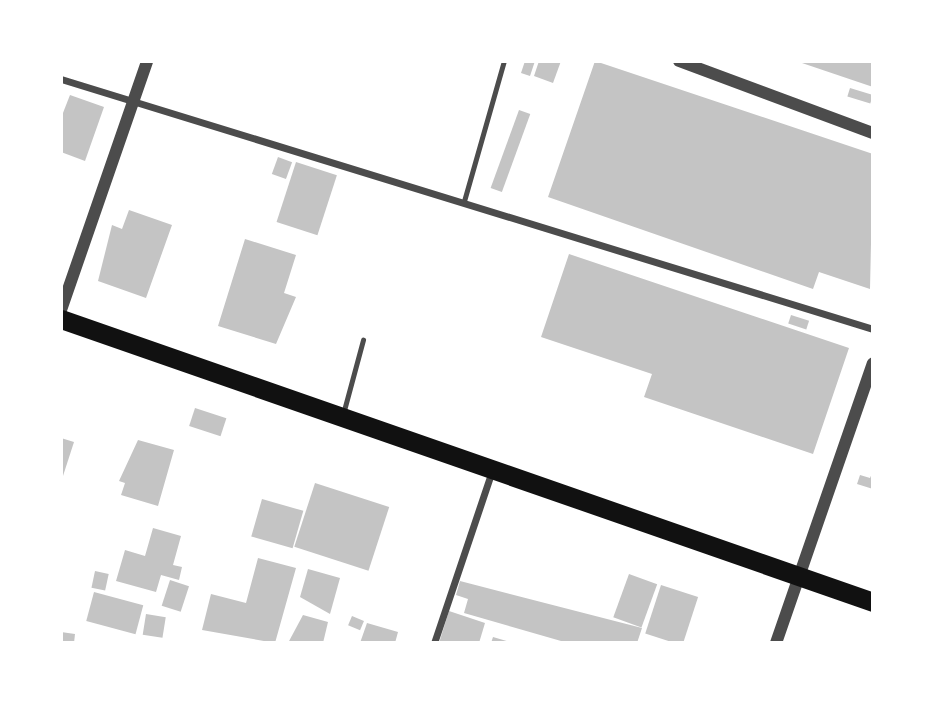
<!DOCTYPE html>
<html>
<head>
<meta charset="utf-8">
<style>
  body { margin:0 }
  #map { position:relative; width:934px; height:704px; overflow:hidden; background:#fff; font-family:Inter,sans-serif }
  div>[style] { position:absolute }
  [style*='--x'] { left:calc(var(--x)*1px); top:calc(var(--y)*1px); width:calc(var(--w)*1px); rotate:calc(var(--a)*1deg) }
  .building>* { inset:0; background:#c4c4c4; transform-origin:0 0 }
  .service>* { height:5px; margin:-2.5px; padding:0 2.5px; transform-origin:2.5px; border-radius:2.5px; background:#4c4c4c }
  .minor>* { height:7px; margin:-3.5px; padding:0 3.5px; transform-origin:3.5px; border-radius:3.5px; background:#4c4c4c }
  .tertiary>* { height:12px; margin:-6px; padding:0 6px; transform-origin:6px; border-radius:6px; background:#4c4c4c }
  .trunk>* { height:19px; margin:-9.5px; padding:0 9.5px; transform-origin:9.5px; border-radius:9.5px; background:#111 }
  span { translate:-50% -50%; white-space:nowrap; text-align:center; line-height:1.15; -webkit-text-stroke:5px #fff; paint-order:stroke }
  .frame { position:absolute; inset:0; border:63px solid #fff; pointer-events:none }
</style>
</head>
<body>
<div id="map">
  <div class="building">
    <div style="clip-path:polygon(525px 61px,535px 61px,530px 76px,521px 73px)"></div>
    <div style="clip-path:polygon(539px 61px,561px 61px,553px 83px,534px 76px)"></div>
    <div style="clip-path:polygon(595px 61px,873px 154px,870px 289px,819px 272px,813px 289px,548px 197px)"></div>
    <div style="clip-path:polygon(799px 61px,873px 61px,873px 87px,799px 62px)"></div>
    <div style="left:850px;top:88px;width:24px;height:9px;rotate:17deg"></div>
    <div style="clip-path:polygon(70px 95px,104px 107px,85px 161px,61px 152px,61px 118px)"></div>
    <div style="left:519px;top:110px;width:12px;height:83px;rotate:20deg"></div>
    <div style="left:278px;top:157px;width:15px;height:18px;rotate:20deg"></div>
    <div style="left:296px;top:162px;width:43px;height:63px;rotate:18deg"></div>
    <div style="clip-path:polygon(129px 210px,172px 225px,146px 298px,98px 281px,112px 225px,122px 229px)"></div>
    <div style="clip-path:polygon(245px 239px,296px 255px,284px 293px,296px 297px,276px 344px,218px 326px)"></div>
    <div style="clip-path:polygon(569px 254px,849px 348px,813px 454px,644px 397px,652px 374px,541px 337px)"></div>
    <div style="left:791px;top:315px;width:19px;height:9px;rotate:18deg"></div>
    <div style="left:195px;top:408px;width:33px;height:19px;rotate:18deg"></div>
    <div style="clip-path:polygon(61px 438px,74px 442px,62px 479px,61px 479px)"></div>
    <div style="clip-path:polygon(138px 440px,174px 450px,158px 506px,121px 495px,125px 483px,119px 481px)"></div>
    <div style="clip-path:polygon(873px 471px,873px 489px,857px 484px,860px 475px,870px 478px)"></div>
    <div style="left:315px;top:483px;width:78px;height:67px;rotate:18deg"></div>
    <div style="left:262px;top:499px;width:43px;height:39px;rotate:16deg"></div>
    <div style="clip-path:polygon(153px 528px,181px 536px,173px 565px,182px 567px,179px 580px,161px 575px,156px 592px,116px 581px,125px 550px,145px 556px)"></div>
    <div style="clip-path:polygon(258px 558px,296px 568px,275px 643px,202px 630px,211px 594px,246px 603px)"></div>
    <div style="clip-path:polygon(308px 569px,340px 578px,330px 614px,300px 597px)"></div>
    <div style="left:95px;top:571px;width:14px;height:17px;rotate:12deg"></div>
    <div style="left:629px;top:574px;width:30px;height:46px;rotate:20deg"></div>
    <div style="left:170px;top:580px;width:20px;height:27px;rotate:18deg"></div>
    <div style="clip-path:polygon(460px 581px,642px 628px,637px 643px,568px 643px,464px 613px,468px 599px,456px 595px)"></div>
    <div style="left:661px;top:585px;width:39px;height:51px;rotate:18deg"></div>
    <div style="left:94px;top:592px;width:51px;height:30px;rotate:15deg"></div>
    <div style="clip-path:polygon(449px 611px,485px 623px,479px 643px,439px 643px)"></div>
    <div style="left:146px;top:614px;width:20px;height:21px;rotate:9deg"></div>
    <div style="clip-path:polygon(303px 615px,328px 622px,323px 643px,288px 643px)"></div>
    <div style="left:352px;top:616px;width:13px;height:10px;rotate:23deg"></div>
    <div style="clip-path:polygon(367px 623px,398px 632px,395px 643px,360px 643px)"></div>
    <div style="clip-path:polygon(61px 632px,75px 634px,74px 643px,61px 643px)"></div>
    <div style="clip-path:polygon(493px 637px,510px 642px,509px 643px,491px 643px)"></div>
  </div>
  <div class="service">
    <div style="--x:464;--y:201;--w:146;--a:-74.1"></div>
    <div style="--x:343;--y:414;--w:77;--a:-74.9"></div>
  </div>
  <div class="minor">
    <div style="--x:61;--y:79;--w:850;--a:17.11"></div>
    <div style="--x:434;--y:643;--w:182;--a:-71.4"></div>
  </div>
  <div class="tertiary">
    <div style="--x:679;--y:61;--w:207;--a:20.4"></div>
    <div style="--x:61;--y:310;--w:263;--a:-70.9"></div>
    <div style="--x:776;--y:643;--w:296;--a:-70.9"></div>
  </div>
  <div class="trunk">
    <div style="--x:61;--y:319;--w:860;--a:19.21"></div>
  </div>
  <div class="frame"></div>
</div>
</body>
</html>
